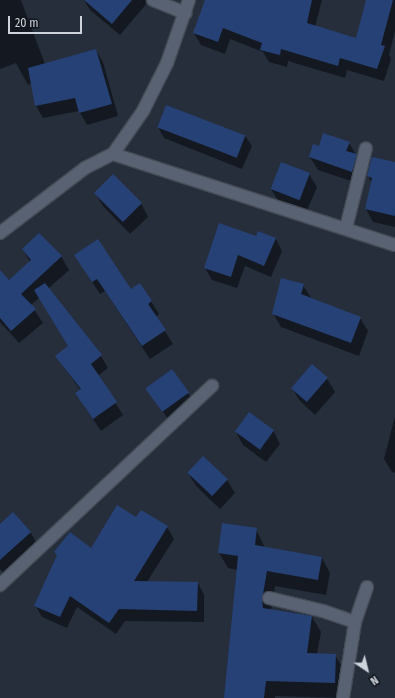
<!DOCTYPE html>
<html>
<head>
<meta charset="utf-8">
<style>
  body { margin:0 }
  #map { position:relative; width:395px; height:698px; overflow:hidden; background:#262e3c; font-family:"Fira Sans Condensed",sans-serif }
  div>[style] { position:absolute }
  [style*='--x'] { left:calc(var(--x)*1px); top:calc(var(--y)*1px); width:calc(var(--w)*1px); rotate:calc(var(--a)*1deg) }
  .shadow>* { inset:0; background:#0007; transform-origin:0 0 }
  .building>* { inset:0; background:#264176; transform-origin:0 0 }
  .roads { filter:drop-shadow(1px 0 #444b56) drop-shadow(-1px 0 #444b56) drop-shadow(0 1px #444b56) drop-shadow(0 -1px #444b56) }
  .minor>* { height:12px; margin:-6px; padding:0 6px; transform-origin:6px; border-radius:6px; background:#596272 }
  span { translate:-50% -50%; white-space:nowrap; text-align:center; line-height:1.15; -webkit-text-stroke:3px #12161c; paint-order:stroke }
  .north { position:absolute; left:347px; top:650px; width:40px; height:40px; -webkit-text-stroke:3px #12161c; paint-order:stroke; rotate:145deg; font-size:11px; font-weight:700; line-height:16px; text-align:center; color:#ced3dc }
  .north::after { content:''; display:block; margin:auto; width:14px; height:18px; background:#ced3dc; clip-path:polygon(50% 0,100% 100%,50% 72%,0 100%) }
  .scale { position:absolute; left:8px; top:16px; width:74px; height:18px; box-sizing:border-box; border:2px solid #ced3dc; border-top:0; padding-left:5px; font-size:12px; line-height:14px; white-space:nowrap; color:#ced3dc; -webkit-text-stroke:3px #12161c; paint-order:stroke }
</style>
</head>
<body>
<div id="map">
  <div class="shadow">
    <div style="clip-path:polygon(0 0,21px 0,45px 64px,96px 50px,103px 62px,118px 116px,87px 125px,79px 111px,43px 118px,36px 106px,32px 83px,28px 85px,16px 63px,0 69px)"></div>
    <div style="clip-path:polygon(84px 0,161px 0,159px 4px,148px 2px,120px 35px,90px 10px)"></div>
    <div style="clip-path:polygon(206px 0,322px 0,315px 27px,357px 40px,367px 0,395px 0,395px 31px,389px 55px,391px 59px,384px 81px,347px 70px,345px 78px,288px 61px,287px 67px,269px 62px,263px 52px,230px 39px,225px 54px,201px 45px,194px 33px)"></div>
    <div style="clip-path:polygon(158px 127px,245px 136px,252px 146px,242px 169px,164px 138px)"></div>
    <div style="clip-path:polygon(349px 143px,364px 168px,360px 184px,318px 170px,310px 157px,319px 147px)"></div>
    <div style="clip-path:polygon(395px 163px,395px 227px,373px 222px,366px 209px,372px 183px,368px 176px)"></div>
    <div style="clip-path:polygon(309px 174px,317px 187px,306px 213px,279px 202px,271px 189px)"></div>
    <div style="clip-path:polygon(95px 193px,141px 203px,148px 217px,130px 234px,103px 206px)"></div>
    <div style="clip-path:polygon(259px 232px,276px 239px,282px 251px,271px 277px,245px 266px,237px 288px,212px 280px,205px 268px,257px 237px)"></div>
    <div style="clip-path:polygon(23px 249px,61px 256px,69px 270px,48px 289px,101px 356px,108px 368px,98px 376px,123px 415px,101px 431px,76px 394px,81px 391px,56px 356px,69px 346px,40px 297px,31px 305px,43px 323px,19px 343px,0 322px,0 289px,30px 262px)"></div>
    <div style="clip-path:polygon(83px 268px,151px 301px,159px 314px,156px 317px,173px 344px,150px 359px,105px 291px,100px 294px)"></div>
    <div style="clip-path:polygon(303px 285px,311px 298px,360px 318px,368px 331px,359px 356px,281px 327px,273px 313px)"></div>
    <div style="clip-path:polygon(312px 365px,327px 379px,335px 392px,315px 415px,300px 401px,292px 388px)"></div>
    <div style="left:171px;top:370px;width:43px;height:31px;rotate:54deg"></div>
    <div style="clip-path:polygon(395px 416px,395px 473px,392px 472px,384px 459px)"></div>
    <div style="clip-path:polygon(273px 430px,280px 444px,266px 462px,243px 445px,236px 432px)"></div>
    <div style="clip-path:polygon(203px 457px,227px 480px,235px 493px,220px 509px,196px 486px,188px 473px)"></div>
    <div style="clip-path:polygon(13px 514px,31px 533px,38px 546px,5px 575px,0 569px,0 526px)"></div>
    <div style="clip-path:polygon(137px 518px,167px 527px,174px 539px,147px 582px,198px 583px,204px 595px,204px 622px,125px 621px,116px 634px,77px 607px,67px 628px,42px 617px,35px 605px,91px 549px)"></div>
    <div style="clip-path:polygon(256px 529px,265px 548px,322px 558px,330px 573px,326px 595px,275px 586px,271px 611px,312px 617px,321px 632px,317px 654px,335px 655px,344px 670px,343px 698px,275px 696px,275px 698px,225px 698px,237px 570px,228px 568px,219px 553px)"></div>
  </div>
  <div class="building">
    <div style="clip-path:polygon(84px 0,132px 0,112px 24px)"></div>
    <div style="clip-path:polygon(205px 0,312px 0,307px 23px,356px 38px,366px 0,393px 0,381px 45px,385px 46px,377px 69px,340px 58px,338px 66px,281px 49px,280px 55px,260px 50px,262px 43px,223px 28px,218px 42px,193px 33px)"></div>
    <div style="clip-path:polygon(96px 49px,112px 104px,79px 113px,75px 98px,35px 106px,28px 68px)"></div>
    <div style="left:166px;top:105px;width:85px;height:24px;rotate:21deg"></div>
    <div style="clip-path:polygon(323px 133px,350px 142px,346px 151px,357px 154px,352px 172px,309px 157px,313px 144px,319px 146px)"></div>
    <div style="clip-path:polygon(372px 157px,395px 162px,395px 216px,365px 209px,372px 178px,367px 176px)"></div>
    <div style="left:281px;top:162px;width:31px;height:29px;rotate:21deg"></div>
    <div style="left:113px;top:174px;width:41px;height:27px;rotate:45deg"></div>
    <div style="clip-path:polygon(219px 223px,256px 236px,258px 231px,276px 238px,264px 266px,238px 255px,231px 277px,204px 268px)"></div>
    <div style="clip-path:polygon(39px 233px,62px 256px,21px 294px,36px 309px,11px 331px,0 318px,0 270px,9px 280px,31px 260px,22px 249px)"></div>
    <div style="clip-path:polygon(98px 239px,131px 289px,140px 283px,152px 301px,148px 304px,166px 330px,142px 346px,97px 279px,92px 282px,74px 255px)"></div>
    <div style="clip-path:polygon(281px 278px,304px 284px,301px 294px,361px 317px,351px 343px,272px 314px)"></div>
    <div style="clip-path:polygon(45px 283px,102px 355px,91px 364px,117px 402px,93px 419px,75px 393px,81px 389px,55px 356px,68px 346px,34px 290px)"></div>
    <div style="left:312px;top:364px;width:21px;height:32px;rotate:41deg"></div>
    <div style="left:172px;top:369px;width:29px;height:33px;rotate:54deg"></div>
    <div style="left:249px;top:412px;width:31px;height:24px;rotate:36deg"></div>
    <div style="left:203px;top:456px;width:34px;height:23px;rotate:43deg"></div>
    <div style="clip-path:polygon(117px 505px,136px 517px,141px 510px,168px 526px,134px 581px,198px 582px,197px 611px,119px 609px,109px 623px,70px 596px,60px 617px,34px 606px,57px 555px,54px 552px,70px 532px,91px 548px)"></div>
    <div style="clip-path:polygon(13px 512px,31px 532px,0 560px,0 524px)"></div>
    <div style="clip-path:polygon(222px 523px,257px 528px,255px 545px,322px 557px,318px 580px,267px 571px,262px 600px,263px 608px,312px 616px,307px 653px,336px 654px,335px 683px,266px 681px,264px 698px,224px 698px,238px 556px,218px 553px)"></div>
  </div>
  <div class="roads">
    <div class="minor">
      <div style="--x:153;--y:0;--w:35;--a:22"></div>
      <div style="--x:113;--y:154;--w:296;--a:17.9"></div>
      <div style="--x:346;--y:228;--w:82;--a:-76"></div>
      <div style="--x:0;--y:233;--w:107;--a:-37.4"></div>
      <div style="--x:85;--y:168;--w:31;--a:-27"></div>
      <div style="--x:113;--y:154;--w:52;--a:-55.1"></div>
      <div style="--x:143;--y:111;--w:54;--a:-63.4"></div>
      <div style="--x:167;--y:63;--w:67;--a:-70.8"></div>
      <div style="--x:0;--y:585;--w:291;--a:-43.2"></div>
      <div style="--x:269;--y:598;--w:56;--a:13.5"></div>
      <div style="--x:323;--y:611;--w:34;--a:19"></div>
      <div style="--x:343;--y:698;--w:77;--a:-81"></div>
      <div style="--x:355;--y:622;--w:37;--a:-71"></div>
    </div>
  </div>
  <div class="north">N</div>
  <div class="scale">20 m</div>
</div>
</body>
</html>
